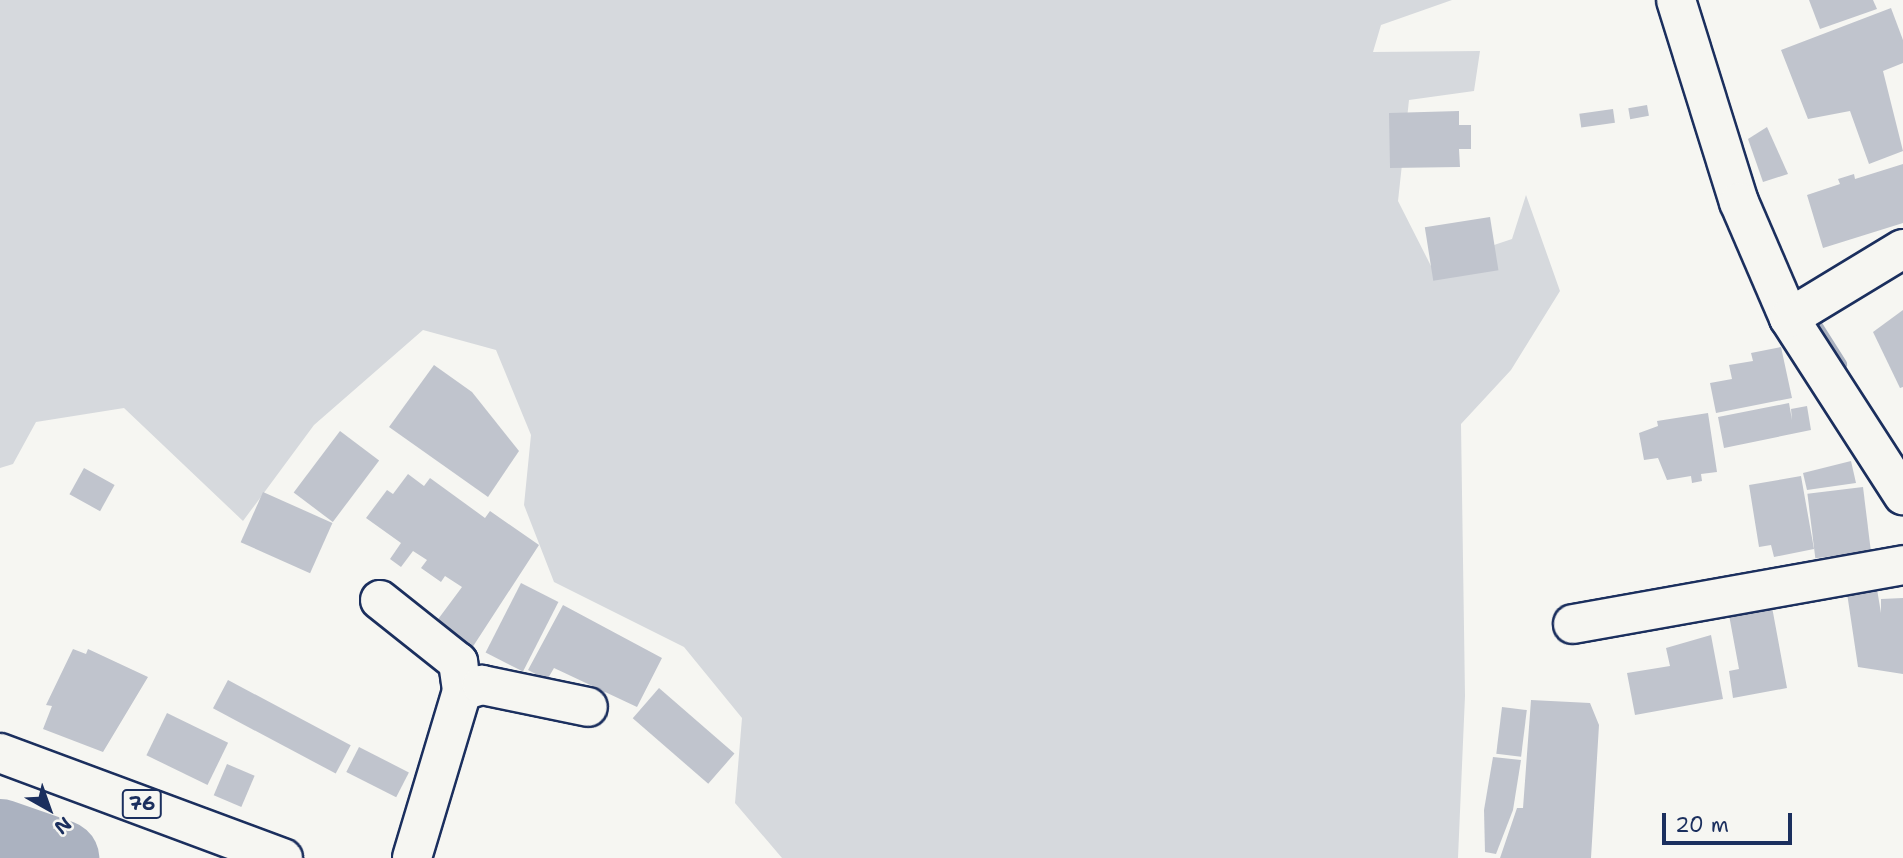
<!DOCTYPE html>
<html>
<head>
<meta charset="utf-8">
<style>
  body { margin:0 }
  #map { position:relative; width:1903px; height:858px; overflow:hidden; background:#f6f6f2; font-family:"Shantell Sans",sans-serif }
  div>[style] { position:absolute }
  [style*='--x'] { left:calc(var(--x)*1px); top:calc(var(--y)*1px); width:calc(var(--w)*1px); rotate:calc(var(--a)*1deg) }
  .green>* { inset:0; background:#d6d9dd }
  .stream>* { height:12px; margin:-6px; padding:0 6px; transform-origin:6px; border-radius:6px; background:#abb2c0 }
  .river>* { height:77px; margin:-38.5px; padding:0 38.5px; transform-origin:38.5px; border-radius:38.5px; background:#abb2c0 }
  .building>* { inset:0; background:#c0c4cd; transform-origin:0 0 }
  .roads { filter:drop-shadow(2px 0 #1b2f5e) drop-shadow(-2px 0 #1b2f5e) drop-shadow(0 2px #1b2f5e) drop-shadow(0 -2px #1b2f5e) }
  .street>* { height:38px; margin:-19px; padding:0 19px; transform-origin:19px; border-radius:19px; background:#f6f6f2 }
  .primary>* { height:38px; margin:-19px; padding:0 19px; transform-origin:19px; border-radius:19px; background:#f6f6f2 }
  span { translate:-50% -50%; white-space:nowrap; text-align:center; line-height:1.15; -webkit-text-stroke:5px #f6f6f2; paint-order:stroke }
  .shield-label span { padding:2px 5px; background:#f6f6f2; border:2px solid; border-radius:5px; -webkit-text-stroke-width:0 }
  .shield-label { font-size:19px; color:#1b2f5e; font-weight:700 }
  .north { position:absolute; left:14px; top:774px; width:70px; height:70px; -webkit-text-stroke:5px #f6f6f2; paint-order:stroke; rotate:140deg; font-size:19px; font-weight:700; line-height:28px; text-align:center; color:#1b2f5e }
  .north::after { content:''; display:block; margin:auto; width:24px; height:32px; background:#1b2f5e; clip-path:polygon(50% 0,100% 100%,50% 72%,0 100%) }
  .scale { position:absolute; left:1662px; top:813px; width:130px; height:32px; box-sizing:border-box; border:4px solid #1b2f5e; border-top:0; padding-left:9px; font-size:21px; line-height:24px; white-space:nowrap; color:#1b2f5e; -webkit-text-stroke:5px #f6f6f2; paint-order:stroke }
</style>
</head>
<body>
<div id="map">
  <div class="green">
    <div style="clip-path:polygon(0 0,1452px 0,1381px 25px,1373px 52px,1480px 51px,1474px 91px,1409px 100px,1398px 201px,1431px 266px,1512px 239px,1526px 195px,1560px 291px,1511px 370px,1461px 424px,1465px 696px,1458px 858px,782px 858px,735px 803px,742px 718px,684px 647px,554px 582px,524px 505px,531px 435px,496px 350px,423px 330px,314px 425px,243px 521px,124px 408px,36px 422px,13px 464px,0 468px)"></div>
  </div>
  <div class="stream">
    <div style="--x:1815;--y:323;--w:49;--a:57.6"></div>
  </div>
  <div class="river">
    <div style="--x:0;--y:837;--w:64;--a:19.3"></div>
  </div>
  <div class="building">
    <div style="clip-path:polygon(1809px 0,1873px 0,1877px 9px,1820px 29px)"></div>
    <div style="clip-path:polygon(1891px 8px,1903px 40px,1903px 63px,1883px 71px,1903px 151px,1869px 164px,1850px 111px,1808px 119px,1781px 50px)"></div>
    <div style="left:1647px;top:105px;width:11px;height:19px;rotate:80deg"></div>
    <div style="left:1613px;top:109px;width:14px;height:34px;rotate:82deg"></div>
    <div style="clip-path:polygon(1459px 111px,1459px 125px,1471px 125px,1471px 149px,1459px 149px,1460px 167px,1390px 168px,1389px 113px)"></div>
    <div style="clip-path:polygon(1767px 127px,1788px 174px,1763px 182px,1748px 139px)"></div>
    <div style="clip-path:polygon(1903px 164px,1903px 223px,1823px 248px,1807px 195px,1840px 184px,1838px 179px,1854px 174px,1855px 179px)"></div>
    <div style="left:1490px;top:217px;width:54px;height:66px;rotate:81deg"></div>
    <div style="clip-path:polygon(1903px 310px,1903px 387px,1900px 388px,1873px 332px)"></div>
    <div style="clip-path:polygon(1781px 347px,1792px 398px,1716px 413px,1710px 383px,1732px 379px,1729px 365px,1753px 361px,1751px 353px)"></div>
    <div style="clip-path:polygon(434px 365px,472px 392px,519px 451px,488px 497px,389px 427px)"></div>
    <div style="clip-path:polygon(1789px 403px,1792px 420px,1791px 409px,1807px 406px,1811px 430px,1724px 448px,1718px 417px)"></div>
    <div style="clip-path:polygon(1708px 413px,1717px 472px,1701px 474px,1702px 481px,1692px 483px,1691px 476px,1667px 480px,1658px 458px,1644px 460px,1639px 433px,1658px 426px,1657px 421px)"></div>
    <div style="left:340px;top:431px;width:49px;height:77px;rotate:37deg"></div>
    <div style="clip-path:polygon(1851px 461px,1856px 483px,1807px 490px,1803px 473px)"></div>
    <div style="left:84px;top:468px;width:35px;height:30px;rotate:29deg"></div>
    <div style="clip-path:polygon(408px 474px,424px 486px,430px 478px,485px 518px,490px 511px,539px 545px,472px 648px,436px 622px,462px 587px,445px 576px,441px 582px,421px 568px,427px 560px,413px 551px,401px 567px,390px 559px,401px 543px,366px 518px,387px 490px,393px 494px)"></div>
    <div style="clip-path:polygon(1801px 476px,1814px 549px,1774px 557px,1771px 545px,1759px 547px,1749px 485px)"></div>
    <div style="left:1863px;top:487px;width:65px;height:56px;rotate:83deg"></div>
    <div style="left:263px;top:492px;width:76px;height:55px;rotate:24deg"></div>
    <div style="left:521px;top:583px;width:42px;height:78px;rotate:27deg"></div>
    <div style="clip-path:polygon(1877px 589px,1881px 613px,1881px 599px,1903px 598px,1903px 674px,1858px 667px,1847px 593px)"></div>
    <div style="clip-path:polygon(563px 605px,662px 658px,637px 707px,554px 668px,547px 680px,528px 670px)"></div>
    <div style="clip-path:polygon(1772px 607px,1787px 688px,1733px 698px,1729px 671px,1739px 669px,1729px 615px)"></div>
    <div style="clip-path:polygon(1711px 635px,1723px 699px,1635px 715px,1627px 673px,1670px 666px,1666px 648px)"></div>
    <div style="clip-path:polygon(73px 649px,86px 654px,88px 649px,148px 677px,103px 752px,43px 729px,52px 706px,46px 705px)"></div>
    <div style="left:228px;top:680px;width:139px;height:32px;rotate:28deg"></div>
    <div style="left:659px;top:688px;width:100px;height:40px;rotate:41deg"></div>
    <div style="clip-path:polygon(1531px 700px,1590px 703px,1599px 725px,1591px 858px,1500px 858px,1517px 808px,1523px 808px)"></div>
    <div style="left:1502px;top:707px;width:25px;height:47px;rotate:7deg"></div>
    <div style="left:167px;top:713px;width:68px;height:47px;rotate:26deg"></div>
    <div style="left:359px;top:747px;width:56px;height:28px;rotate:27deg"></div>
    <div style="clip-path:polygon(1493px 757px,1521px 760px,1513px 810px,1496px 854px,1485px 852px,1484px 810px)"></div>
    <div style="left:227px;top:764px;width:30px;height:34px;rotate:23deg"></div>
  </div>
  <div class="roads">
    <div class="street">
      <div style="--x:1676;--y:0;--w:212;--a:72.7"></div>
      <div style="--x:1739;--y:202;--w:126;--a:66.7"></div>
      <div style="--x:1789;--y:318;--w:211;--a:57.2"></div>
      <div style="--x:1789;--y:318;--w:133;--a:-31.2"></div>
      <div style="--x:380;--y:600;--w:100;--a:38.5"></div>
      <div style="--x:458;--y:662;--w:29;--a:82"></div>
      <div style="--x:462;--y:691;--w:174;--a:106.7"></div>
      <div style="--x:1573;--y:624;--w:335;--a:-10.1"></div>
      <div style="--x:462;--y:691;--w:21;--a:-17"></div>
      <div style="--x:482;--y:685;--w:108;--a:11.7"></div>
    </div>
    <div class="primary">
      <div style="--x:0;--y:753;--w:302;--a:20.4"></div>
    </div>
  </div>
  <div class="shield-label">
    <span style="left:142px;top:804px">76</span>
  </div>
  <div class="north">N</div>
  <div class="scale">20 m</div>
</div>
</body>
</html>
